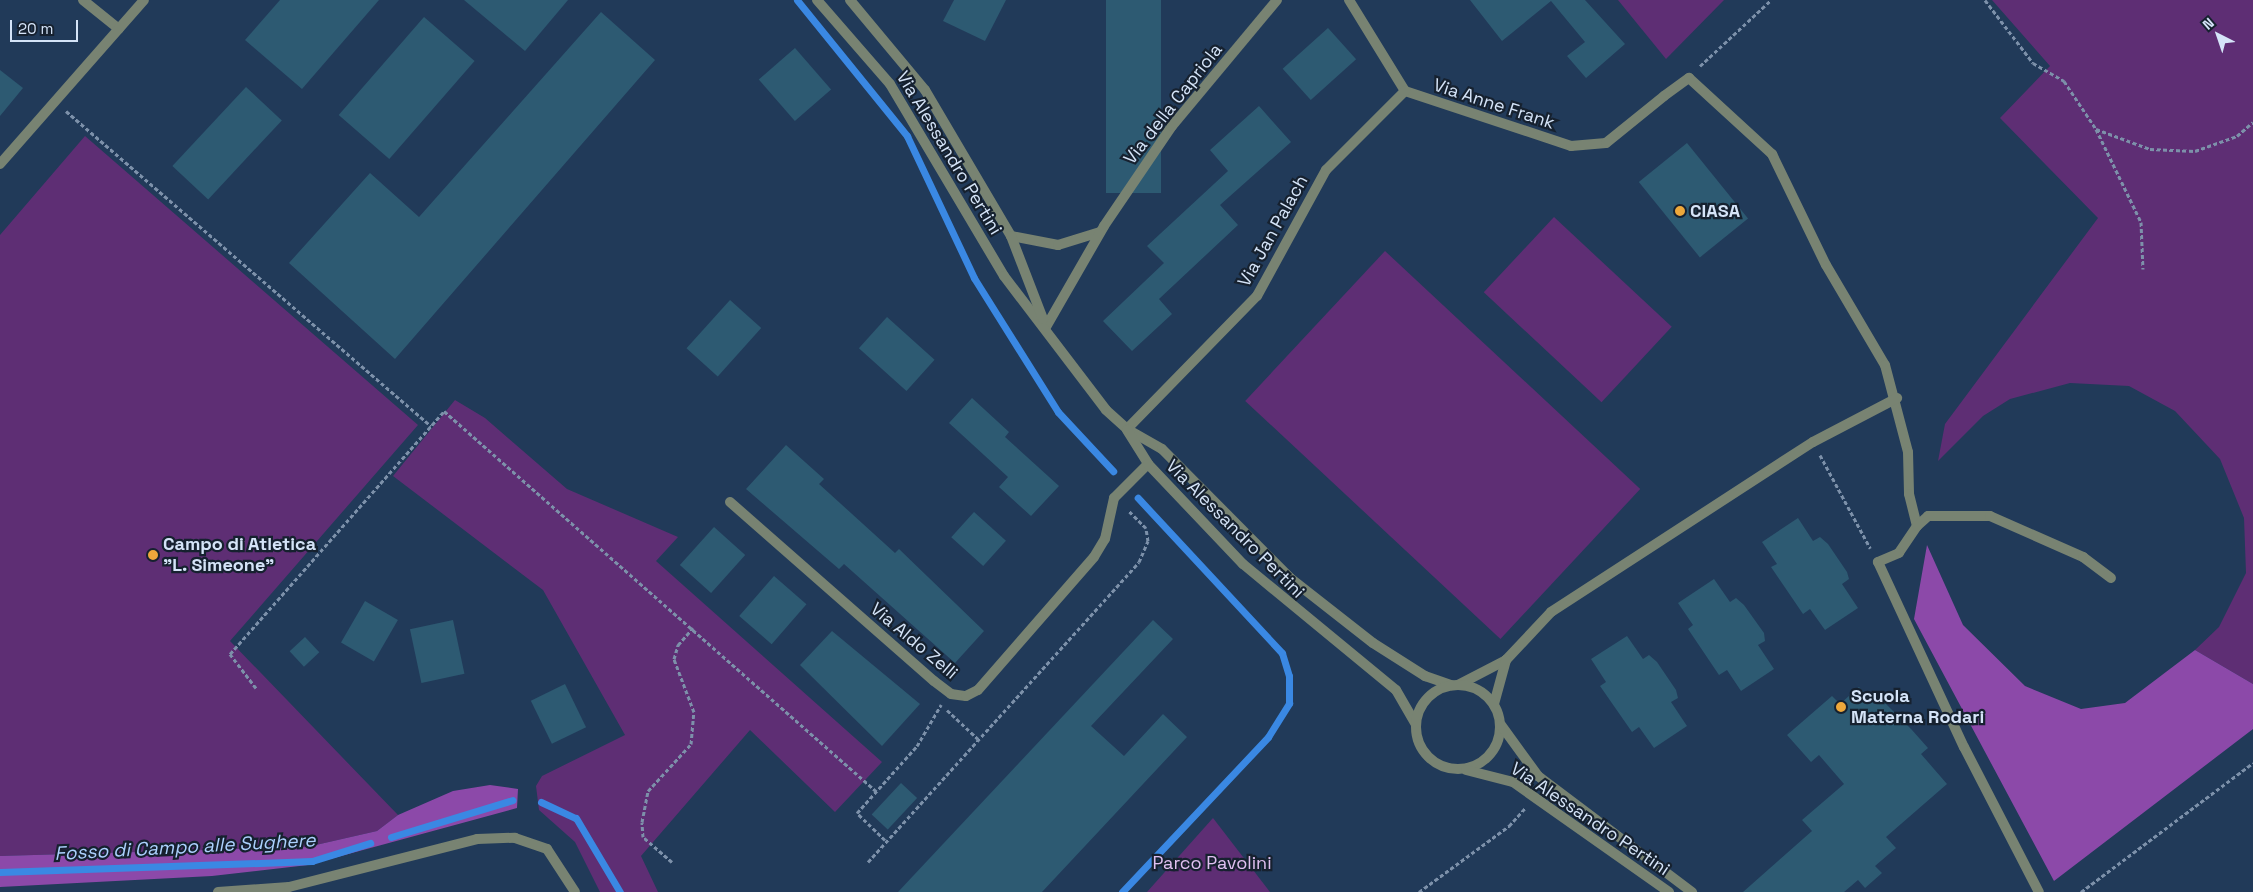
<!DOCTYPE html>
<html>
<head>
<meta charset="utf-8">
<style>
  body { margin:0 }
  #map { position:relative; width:2253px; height:892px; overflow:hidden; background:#213a59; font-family:"Space Grotesk",sans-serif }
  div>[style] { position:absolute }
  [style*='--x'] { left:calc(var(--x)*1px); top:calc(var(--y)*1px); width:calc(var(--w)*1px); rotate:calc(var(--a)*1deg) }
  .green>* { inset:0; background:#5e2e74; transform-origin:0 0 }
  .forest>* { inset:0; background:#8c49a9 }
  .stream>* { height:7px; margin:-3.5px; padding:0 3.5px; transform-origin:3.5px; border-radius:3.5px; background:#3a88e3 }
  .building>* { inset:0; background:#2d5a72; transform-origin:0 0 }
  .path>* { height:3px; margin-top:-1.5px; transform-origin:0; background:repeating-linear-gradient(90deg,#7d91aa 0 4px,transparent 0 6.5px) }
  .service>* { height:10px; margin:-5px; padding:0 5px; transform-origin:5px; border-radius:5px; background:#788372 }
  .minor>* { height:10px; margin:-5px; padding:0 5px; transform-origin:5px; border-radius:5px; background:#788372 }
  .tertiary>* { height:10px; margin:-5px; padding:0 5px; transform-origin:5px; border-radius:5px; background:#788372 }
  .tertiary>.ring { margin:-5px; padding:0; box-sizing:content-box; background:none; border:10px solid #788372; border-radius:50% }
  .dots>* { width:14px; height:14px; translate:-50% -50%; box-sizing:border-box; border:2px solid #16212f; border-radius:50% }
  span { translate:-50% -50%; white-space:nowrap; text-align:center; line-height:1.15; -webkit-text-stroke:4.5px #16212f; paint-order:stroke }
  .street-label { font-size:18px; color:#d5e4f8 }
  .poi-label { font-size:18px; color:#d5e4f8; font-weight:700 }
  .left { translate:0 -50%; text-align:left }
  .park-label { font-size:18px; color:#e0c0f1 }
  .water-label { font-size:19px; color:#acd1fe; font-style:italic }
  .north { position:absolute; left:2193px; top:10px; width:50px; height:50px; -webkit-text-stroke:4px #16212f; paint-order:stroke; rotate:319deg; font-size:14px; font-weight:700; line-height:20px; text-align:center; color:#d5e4f8 }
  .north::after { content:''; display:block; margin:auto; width:18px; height:22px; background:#d5e4f8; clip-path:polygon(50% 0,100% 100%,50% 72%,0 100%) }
  .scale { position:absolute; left:10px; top:20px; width:68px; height:22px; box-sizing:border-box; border:2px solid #d5e4f8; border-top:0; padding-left:6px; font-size:15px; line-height:18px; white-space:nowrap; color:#d5e4f8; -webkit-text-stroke:4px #16212f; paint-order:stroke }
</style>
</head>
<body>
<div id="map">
  <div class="green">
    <div style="clip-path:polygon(1618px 0,1724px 0,1666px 59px)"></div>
    <div style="clip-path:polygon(1992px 0,2253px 0,2253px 684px,2195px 650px,2219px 627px,2246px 573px,2244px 518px,2220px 459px,2175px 411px,2129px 386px,2070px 383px,2010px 399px,1983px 416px,1938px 461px,1945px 424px,2098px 218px,2000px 118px,2050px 66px)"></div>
    <div style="clip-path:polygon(85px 136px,418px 425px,230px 641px,398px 815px,377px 831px,307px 847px,0 856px,0 235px)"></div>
    <div style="left:1554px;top:217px;width:161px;height:103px;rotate:43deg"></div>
    <div style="left:1385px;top:251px;width:349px;height:205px;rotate:43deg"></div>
    <div style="clip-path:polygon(455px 400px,485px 418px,567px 489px,678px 537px,656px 561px,882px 762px,835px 812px,750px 730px,641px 856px,658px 892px,600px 892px,575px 842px,539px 810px,536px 786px,542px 776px,625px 735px,543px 590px,393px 476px)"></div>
    <div style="clip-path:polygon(1213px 818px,1270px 892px,1147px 892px)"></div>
  </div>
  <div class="forest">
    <div style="clip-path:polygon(1927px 545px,1963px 625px,2025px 686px,2081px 709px,2125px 703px,2195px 650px,2253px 684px,2253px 729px,2054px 881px,1914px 619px)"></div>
    <div style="clip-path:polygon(490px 785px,518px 789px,517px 808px,308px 865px,212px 876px,0 887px,0 856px,307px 847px,377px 831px,398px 815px,453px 791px)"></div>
  </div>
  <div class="stream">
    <div style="--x:797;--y:0;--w:175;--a:51"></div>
    <div style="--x:907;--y:136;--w:157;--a:64.7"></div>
    <div style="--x:974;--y:278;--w:158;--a:57.9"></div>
    <div style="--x:1058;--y:412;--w:81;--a:47"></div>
    <div style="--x:541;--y:802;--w:38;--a:25"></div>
    <div style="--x:576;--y:818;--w:86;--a:59.3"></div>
    <div style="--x:391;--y:837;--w:127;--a:-16.9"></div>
    <div style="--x:0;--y:872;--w:312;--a:-2"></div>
    <div style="--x:312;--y:861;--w:61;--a:-17.2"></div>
    <div style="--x:1122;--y:892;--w:213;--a:-46.7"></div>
    <div style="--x:1268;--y:737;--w:40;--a:-58"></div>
    <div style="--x:1289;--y:703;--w:27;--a:-90"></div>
    <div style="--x:1289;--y:676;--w:24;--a:-107"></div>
    <div style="--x:1282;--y:653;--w:212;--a:-132.9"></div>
  </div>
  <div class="building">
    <div style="clip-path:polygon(280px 0,379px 0,302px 89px,245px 40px)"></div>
    <div style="clip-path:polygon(464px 0,568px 0,525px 51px)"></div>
    <div style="clip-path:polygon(954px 0,1006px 0,985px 41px,943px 21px)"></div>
    <div style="left:1106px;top:0;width:55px;height:193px"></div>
    <div style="clip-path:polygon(1470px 0,1585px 0,1625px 44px,1586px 78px,1567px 56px,1585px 42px,1551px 1px,1502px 41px)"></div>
    <div style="clip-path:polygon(601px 12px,655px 60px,395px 359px,289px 263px,370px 173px,419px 217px)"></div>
    <div style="left:424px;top:17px;width:67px;height:130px;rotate:41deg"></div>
    <div style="left:1328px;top:28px;width:42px;height:61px;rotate:48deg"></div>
    <div style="left:795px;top:48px;width:55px;height:48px;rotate:49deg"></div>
    <div style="clip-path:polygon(0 70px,23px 88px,0 116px)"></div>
    <div style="left:246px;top:87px;width:49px;height:108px;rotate:43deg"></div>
    <div style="clip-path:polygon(1259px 106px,1291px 142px,1220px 205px,1238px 225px,1159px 299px,1172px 314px,1132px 351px,1103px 321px,1164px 263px,1147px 246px,1228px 171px,1210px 150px)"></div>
    <div style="left:1687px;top:143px;width:97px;height:62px;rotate:51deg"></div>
    <div style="left:730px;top:300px;width:42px;height:65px;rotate:42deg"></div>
    <div style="left:887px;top:317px;width:64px;height:42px;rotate:42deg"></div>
    <div style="clip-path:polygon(972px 398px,1009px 432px,1005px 437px,1059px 486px,1031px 516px,999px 487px,1008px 477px,949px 423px)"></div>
    <div style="clip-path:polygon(786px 445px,824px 479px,819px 484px,895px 553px,899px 549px,984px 631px,955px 663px,844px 564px,839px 569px,746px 489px)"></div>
    <div style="left:974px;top:512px;width:43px;height:34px;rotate:42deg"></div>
    <div style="clip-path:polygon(1798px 518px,1813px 541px,1820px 537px,1828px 544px,1847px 572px,1849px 579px,1842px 584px,1858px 608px,1825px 630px,1810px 609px,1803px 614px,1771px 567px,1777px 564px,1762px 542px)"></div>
    <div style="left:714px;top:527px;width:42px;height:51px;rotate:42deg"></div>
    <div style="left:774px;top:576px;width:43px;height:53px;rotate:41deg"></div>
    <div style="clip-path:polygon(1714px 579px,1730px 602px,1736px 598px,1744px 605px,1764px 633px,1765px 641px,1758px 645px,1774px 669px,1741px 691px,1727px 670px,1719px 675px,1688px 629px,1693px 625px,1678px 603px)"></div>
    <div style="left:365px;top:601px;width:38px;height:48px;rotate:30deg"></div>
    <div style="left:453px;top:620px;width:55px;height:44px;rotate:78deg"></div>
    <div style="clip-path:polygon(1153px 620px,1173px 639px,1091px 726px,1124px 756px,1163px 714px,1187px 737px,1042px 892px,898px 892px)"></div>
    <div style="clip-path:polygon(832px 631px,920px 704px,882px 746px,800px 665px)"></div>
    <div style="clip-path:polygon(1627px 636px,1643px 659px,1649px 655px,1657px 662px,1676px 690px,1678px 698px,1671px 702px,1687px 726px,1654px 748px,1639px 727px,1632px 732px,1600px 686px,1606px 682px,1591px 659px)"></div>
    <div style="left:305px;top:637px;width:21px;height:21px;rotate:47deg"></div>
    <div style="left:565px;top:684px;width:48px;height:38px;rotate:64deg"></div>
    <div style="clip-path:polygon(1859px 687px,1874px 704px,1880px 698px,1912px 730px,1928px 748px,1921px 754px,1947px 784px,1886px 837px,1896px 848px,1875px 866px,1882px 873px,1865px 888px,1858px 880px,1844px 892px,1743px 892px,1812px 831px,1802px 820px,1844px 784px,1819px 755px,1811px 762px,1787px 735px,1832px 696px,1840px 704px)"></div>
    <div style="left:901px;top:783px;width:22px;height:43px;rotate:43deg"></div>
  </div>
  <div class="path">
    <div style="--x:1985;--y:0;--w:79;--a:52.7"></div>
    <div style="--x:2033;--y:63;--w:36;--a:30"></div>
    <div style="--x:2064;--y:81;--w:58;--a:56.3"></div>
    <div style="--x:2096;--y:129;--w:103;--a:64.2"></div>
    <div style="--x:2141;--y:222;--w:47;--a:87.6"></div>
    <div style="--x:1700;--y:66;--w:97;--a:-42.9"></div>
    <div style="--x:66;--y:111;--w:482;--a:40.8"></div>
    <div style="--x:2096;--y:129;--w:58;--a:20.3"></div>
    <div style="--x:2150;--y:149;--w:45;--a:2.5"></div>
    <div style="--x:2195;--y:151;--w:45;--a:-19.7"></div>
    <div style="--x:2237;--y:136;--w:21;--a:-41"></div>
    <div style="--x:1820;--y:455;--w:106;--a:61.7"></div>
    <div style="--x:256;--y:688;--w:43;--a:-127.4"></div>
    <div style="--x:230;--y:654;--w:324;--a:-48.6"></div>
    <div style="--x:444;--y:411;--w:577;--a:41.34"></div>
    <div style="--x:947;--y:710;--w:42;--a:43.1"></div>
    <div style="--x:885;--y:840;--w:39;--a:-136"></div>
    <div style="--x:857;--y:813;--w:90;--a:-48.2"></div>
    <div style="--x:917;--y:746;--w:48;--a:-59.7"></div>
    <div style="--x:672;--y:862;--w:38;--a:-139"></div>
    <div style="--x:643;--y:837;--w:15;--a:-94"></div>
    <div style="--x:642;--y:822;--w:32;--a:-79"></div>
    <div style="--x:648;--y:791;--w:64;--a:-47.5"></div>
    <div style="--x:691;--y:744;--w:32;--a:-85"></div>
    <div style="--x:694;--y:712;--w:57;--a:-110.7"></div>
    <div style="--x:674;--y:659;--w:15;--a:-74"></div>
    <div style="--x:678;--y:645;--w:23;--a:-49"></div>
    <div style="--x:868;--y:862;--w:404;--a:-47.9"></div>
    <div style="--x:1139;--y:562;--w:23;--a:-67"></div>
    <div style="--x:1148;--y:541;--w:13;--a:-99"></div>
    <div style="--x:1146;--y:528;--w:25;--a:-135"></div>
    <div style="--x:1419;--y:892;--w:112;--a:-36.3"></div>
    <div style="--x:1509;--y:826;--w:24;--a:-48"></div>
    <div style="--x:2081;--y:892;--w:215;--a:-36.9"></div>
  </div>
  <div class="service">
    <div style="--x:1664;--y:96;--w:31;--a:-36"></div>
    <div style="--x:1689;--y:78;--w:113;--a:42.5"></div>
    <div style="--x:1772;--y:154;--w:123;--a:64.1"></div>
    <div style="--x:1826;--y:265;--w:116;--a:59.5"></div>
    <div style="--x:1885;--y:365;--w:90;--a:75.2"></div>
    <div style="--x:1908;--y:452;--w:42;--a:88.6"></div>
    <div style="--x:1909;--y:494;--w:33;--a:76"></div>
    <div style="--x:1917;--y:526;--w:32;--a:124"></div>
    <div style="--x:1899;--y:553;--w:23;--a:157"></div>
    <div style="--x:1878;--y:562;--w:204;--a:65.1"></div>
    <div style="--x:1964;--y:747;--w:163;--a:62.7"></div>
    <div style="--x:1917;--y:526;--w:15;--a:-42"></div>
    <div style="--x:1928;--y:516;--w:62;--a:0"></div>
    <div style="--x:1990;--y:516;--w:102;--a:23.8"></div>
    <div style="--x:2083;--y:557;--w:35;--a:37"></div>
  </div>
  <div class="minor">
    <div style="--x:83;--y:0;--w:46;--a:38.9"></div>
    <div style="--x:1349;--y:0;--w:107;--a:58.4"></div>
    <div style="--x:1405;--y:91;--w:175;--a:18.3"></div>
    <div style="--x:1571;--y:146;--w:35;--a:-5"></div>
    <div style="--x:1606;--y:143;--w:75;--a:-39"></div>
    <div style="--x:1011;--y:236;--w:48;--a:10.8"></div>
    <div style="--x:1058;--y:245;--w:44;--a:-17.2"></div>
    <div style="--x:1046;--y:327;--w:116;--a:-60.1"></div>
    <div style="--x:1104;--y:226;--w:121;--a:-55.8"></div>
    <div style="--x:1172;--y:126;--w:164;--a:-50.2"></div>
    <div style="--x:1127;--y:429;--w:186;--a:-45.7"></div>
    <div style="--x:1257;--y:296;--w:144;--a:-61.3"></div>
    <div style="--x:1326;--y:170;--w:112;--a:-45"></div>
    <div style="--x:730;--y:502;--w:271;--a:41.3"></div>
    <div style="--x:934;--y:681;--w:21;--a:37"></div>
    <div style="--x:951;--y:694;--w:15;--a:8"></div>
    <div style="--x:966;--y:696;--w:13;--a:-27"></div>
    <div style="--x:978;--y:690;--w:176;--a:-48.9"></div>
    <div style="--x:1094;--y:557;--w:21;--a:-59"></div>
    <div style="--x:1105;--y:539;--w:42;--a:-77.6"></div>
    <div style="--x:1114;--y:498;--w:48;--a:-45"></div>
    <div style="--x:1458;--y:685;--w:54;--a:-27.5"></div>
    <div style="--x:1506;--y:660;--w:66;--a:-46.8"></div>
    <div style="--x:1551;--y:612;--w:312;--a:-33"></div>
    <div style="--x:1813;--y:442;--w:95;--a:-27.6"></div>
    <div style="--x:1494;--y:704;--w:46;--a:-74.7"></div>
    <div style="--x:218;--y:892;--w:71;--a:-4"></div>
    <div style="--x:289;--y:887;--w:194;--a:-14.3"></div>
    <div style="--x:477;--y:839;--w:38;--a:-2"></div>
    <div style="--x:515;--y:838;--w:34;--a:19"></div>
    <div style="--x:547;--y:849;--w:51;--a:56.9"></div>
  </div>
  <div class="tertiary">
    <div style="--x:817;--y:0;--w:111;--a:49"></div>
    <div style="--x:890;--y:84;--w:223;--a:59.3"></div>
    <div style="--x:1004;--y:276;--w:168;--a:52.7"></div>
    <div style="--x:1106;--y:410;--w:28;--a:42"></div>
    <div style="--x:1127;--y:429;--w:40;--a:29.7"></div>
    <div style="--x:1162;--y:449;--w:182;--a:45.2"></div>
    <div style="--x:1290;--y:578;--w:105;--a:38.1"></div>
    <div style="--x:1373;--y:643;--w:62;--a:32.4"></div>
    <div style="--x:1425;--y:676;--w:28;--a:19"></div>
    <div style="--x:850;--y:0;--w:117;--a:50.2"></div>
    <div style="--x:925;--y:90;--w:169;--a:59.5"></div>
    <div style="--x:1011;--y:236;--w:89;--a:68.9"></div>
    <div style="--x:0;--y:164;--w:218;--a:-48.7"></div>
    <div style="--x:1127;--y:430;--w:40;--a:58"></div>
    <div style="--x:1148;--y:464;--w:138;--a:46.5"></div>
    <div style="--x:1243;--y:564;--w:198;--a:39.5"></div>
    <div style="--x:1396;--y:690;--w:39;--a:60"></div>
    <div class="ring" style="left:1416px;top:685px;width:74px;height:74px"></div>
    <div style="--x:1501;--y:725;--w:63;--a:54"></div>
    <div style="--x:1538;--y:776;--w:193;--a:37"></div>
    <div style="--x:1466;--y:770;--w:49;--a:14.3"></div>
    <div style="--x:1513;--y:782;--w:191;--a:35.2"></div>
  </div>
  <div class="dots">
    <div style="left:1680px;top:211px;background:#eda83b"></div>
    <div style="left:153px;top:555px;background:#eda83b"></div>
    <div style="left:1841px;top:707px;background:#eda83b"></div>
  </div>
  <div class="street-label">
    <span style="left:1173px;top:104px;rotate:-52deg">Via della Capriola</span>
    <span style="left:1494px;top:104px;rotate:18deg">Via Anne Frank</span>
    <span style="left:949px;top:153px;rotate:59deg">Via Alessandro Pertini</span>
    <span style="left:1273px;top:231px;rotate:-61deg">Via Jan Palach</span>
    <span style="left:1235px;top:529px;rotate:45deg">Via Alessandro Pertini</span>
    <span style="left:914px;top:641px;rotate:40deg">Via Aldo Zelli</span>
    <span style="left:1590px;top:819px;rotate:34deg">Via Alessandro Pertini</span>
  </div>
  <div class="poi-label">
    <span class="left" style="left:1690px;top:211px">CIASA</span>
    <span class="left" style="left:163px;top:555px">Campo di Atletica<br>"L. Simeone"</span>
    <span class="left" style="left:1851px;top:707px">Scuola<br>Materna Rodari</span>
  </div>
  <div class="park-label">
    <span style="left:1212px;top:863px">Parco Pavolini</span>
  </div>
  <div class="water-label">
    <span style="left:185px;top:847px;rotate:-3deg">Fosso di Campo alle Sughere</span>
  </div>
  <div class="north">N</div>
  <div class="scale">20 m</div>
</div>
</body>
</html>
